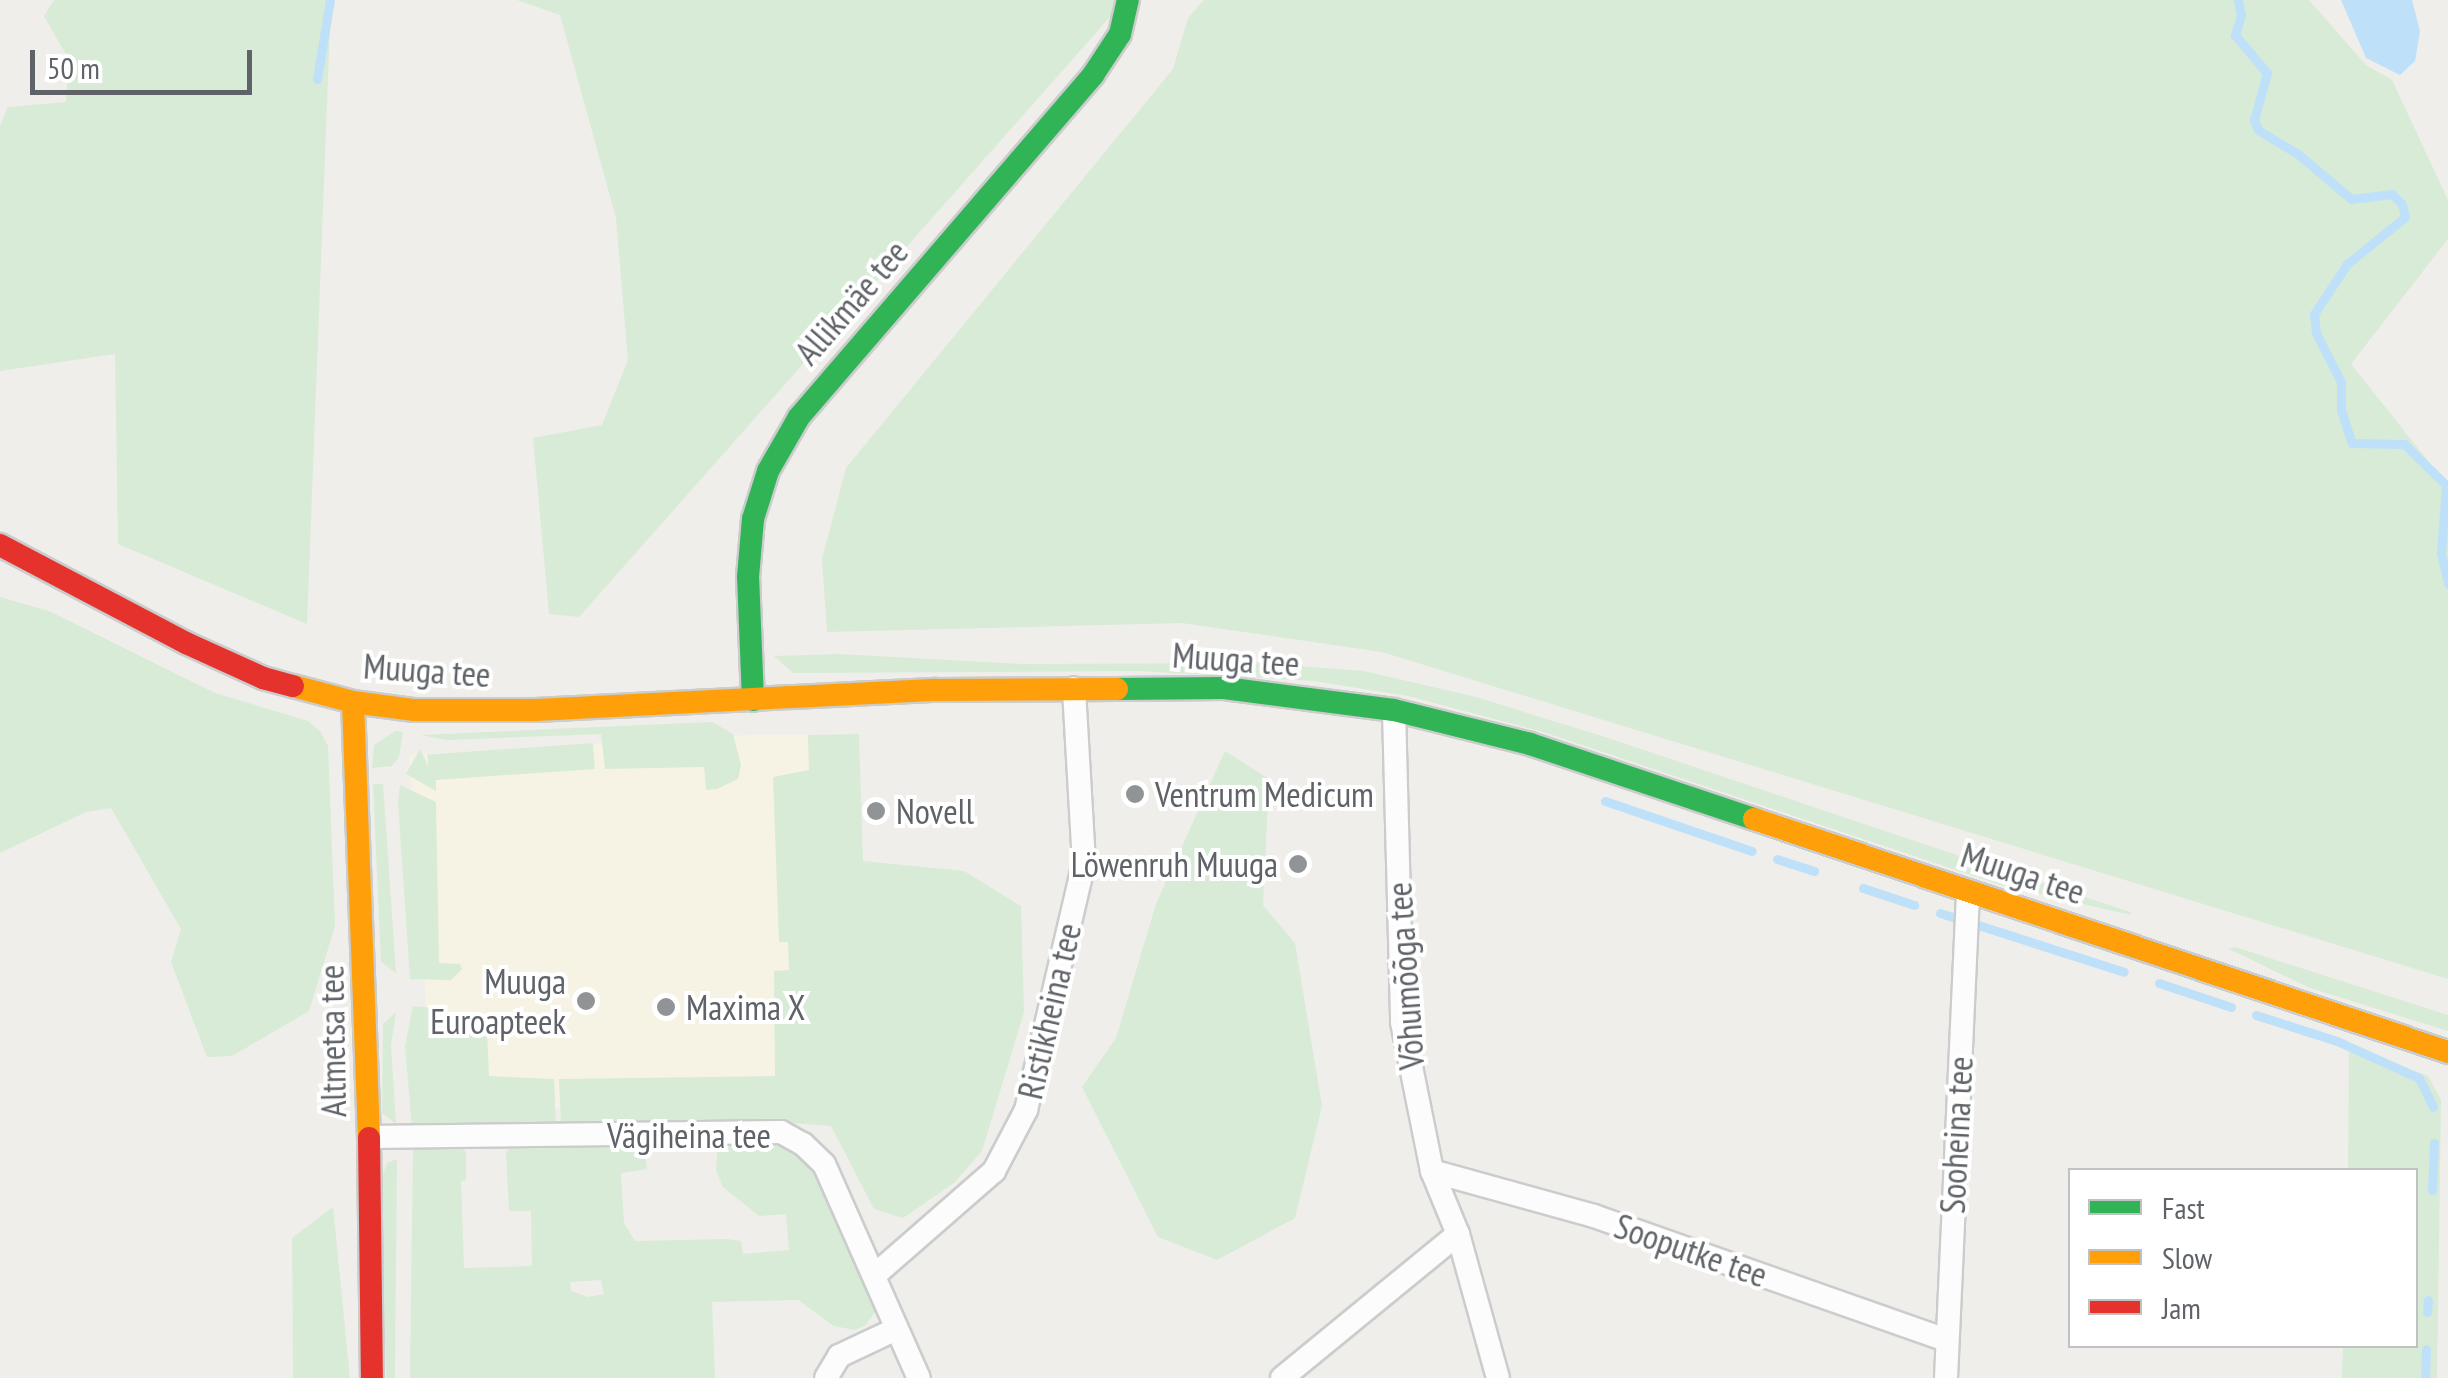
<!DOCTYPE html>
<html>
<head>
<meta charset="utf-8">
<style>
  body { margin:0 }
  #map { position:relative; width:2448px; height:1378px; overflow:hidden; background:#efeeea; font-family:"PT Sans Narrow",sans-serif }
  div>[style] { position:absolute }
  [style*='--x'] { left:calc(var(--x)*1px); top:calc(var(--y)*1px); width:calc(var(--w)*1px); rotate:calc(var(--a)*1deg) }
  .commercial>* { inset:0; background:#f7f3e4 }
  .green>* { inset:0; background:#d8ebd6; transform-origin:0 0 }
  .water>* { inset:0; background:#bfe0f9 }
  .stream>* { height:9px; margin:-4.5px; padding:0 4.5px; transform-origin:4.5px; border-radius:4.5px; background:#bfe0f9 }
  .roads { filter:drop-shadow(2px 0 #cbcccc) drop-shadow(-2px 0 #cbcccc) drop-shadow(0 2px #cbcccc) drop-shadow(0 -2px #cbcccc) }
  .street>* { height:22px; margin:-11px; padding:0 11px; transform-origin:11px; border-radius:11px; background:#fdfcfc }
  .fast>* { height:22px; margin:-11px; padding:0 11px; transform-origin:11px; border-radius:11px; background:#30b455 }
  .slow>* { height:22px; margin:-11px; padding:0 11px; transform-origin:11px; border-radius:11px; background:#ff9f0a }
  .jam>* { height:22px; margin:-11px; padding:0 11px; transform-origin:11px; border-radius:11px; background:#e5322d }
  .dots>* { width:28px; height:28px; translate:-50% -50%; box-sizing:border-box; border:5px solid #fff; border-radius:50% }
  span { translate:-50% -50%; white-space:nowrap; text-align:center; line-height:1.15; -webkit-text-stroke:8px #fff; paint-order:stroke }
  .street-label { font-size:35px; color:#5f6368 }
  .poi-label { font-size:35px; color:#5f6368 }
  .left { translate:0 -50%; text-align:left }
  .right { translate:-100% -50%; text-align:right }
  .legend { position:absolute; left:2068px; top:1168px; width:350px; height:180px; box-sizing:border-box; background:#fff; border:2px solid #bfc1c3; margin:0; padding:12px 18px; list-style:none; font-size:30px; color:#5f6368 }
  .legend li { display:flex; align-items:center; gap:20px; height:50px }
  .legend b { width:50px; border:2px solid #bfc1c3 }
  .scale { position:absolute; left:30px; top:50px; width:222px; height:45px; box-sizing:border-box; border:5px solid #5f6368; border-top:0; padding-left:12px; font-size:30px; line-height:35px; white-space:nowrap; color:#5f6368; -webkit-text-stroke:8px #fff; paint-order:stroke }
</style>
</head>
<body>
<div id="map">
  <div class="commercial">
    <div style="clip-path:polygon(748px 735px,808px 735px,820px 1072px,790px 1105px,490px 1109px,487px 1033px,426px 1035px,423px 897px,409px 755px)"></div>
  </div>
  <div class="green">
    <div style="clip-path:polygon(54px 0,331px 0,307px 624px,118px 544px,115px 354px,0 371px,0 126px,8px 107px,66px 102px,69px 60px,44px 16px)"></div>
    <div style="clip-path:polygon(517px 0,1125px 0,579px 617px,549px 614px,533px 438px,602px 425px,628px 360px,616px 218px,560px 15px)"></div>
    <div style="clip-path:polygon(1204px 0,2309px 0,2366px 65px,2392px 80px,2448px 200px,2448px 239px,2351px 364px,2448px 486px,2448px 979px,1382px 652px,1182px 623px,827px 632px,822px 559px,846px 468px,1173px 69px,1188px 18px)"></div>
    <div style="clip-path:polygon(0 597px,49px 611px,215px 693px,308px 721px,320px 731px,328px 746px,335px 926px,309px 1011px,232px 1056px,207px 1057px,171px 962px,181px 929px,111px 808px,86px 812px,0 853px)"></div>
    <div style="clip-path:polygon(839px 654px,1023px 664px,1255px 663px,1364px 671px,1476px 697px,1605px 737px,2007px 872px,2010px 879px,2007px 887px,1543px 732px,1408px 696px,1314px 681px,1138px 671px,793px 673px,774px 656px)"></div>
    <div style="clip-path:polygon(712px 722px,733px 734px,741px 765px,738px 779px,717px 789px,706px 790px,704px 767px,605px 769px,601px 734px,447px 740px,421px 735px)"></div>
    <div style="clip-path:polygon(395px 731px,403px 732px,399px 757px,392px 766px,372px 768px,374px 745px)"></div>
    <div style="clip-path:polygon(859px 734px,863px 861px,964px 871px,1021px 906px,1024px 1012px,982px 1151px,954px 1183px,903px 1218px,874px 1209px,831px 1126px,767px 1121px,561px 1124px,559px 1079px,775px 1076px,774px 971px,789px 970px,788px 942px,779px 942px,773px 777px,809px 770px,808px 735px)"></div>
    <div style="left:593px;top:743px;width:26px;height:166px;rotate:86deg"></div>
    <div style="clip-path:polygon(420px 749px,436px 782px,436px 791px,406px 774px)"></div>
    <div style="clip-path:polygon(1225px 751px,1269px 779px,1263px 905px,1295px 943px,1322px 1106px,1295px 1218px,1217px 1260px,1158px 1237px,1082px 1087px,1116px 1038px,1156px 904px)"></div>
    <div style="clip-path:polygon(373px 784px,383px 784px,396px 973px,381px 962px)"></div>
    <div style="clip-path:polygon(400px 785px,436px 802px,439px 963px,460px 964px,462px 969px,451px 980px,410px 979px,398px 803px)"></div>
    <div style="clip-path:polygon(2027px 878px,2130px 912px,2131px 915px,2018px 889px)"></div>
    <div style="clip-path:polygon(2235px 947px,2448px 1015px,2448px 1031px,2310px 988px,2229px 949px)"></div>
    <div style="clip-path:polygon(413px 1006px,433px 1008px,433px 1035px,487px 1032px,489px 1076px,554px 1079px,556px 1125px,412px 1127px,405px 1046px)"></div>
    <div style="clip-path:polygon(396px 1012px,391px 1045px,396px 1124px,382px 1113px,383px 1024px)"></div>
    <div style="clip-path:polygon(2349px 1045px,2428px 1076px,2441px 1100px,2437px 1378px,2342px 1378px,2343px 1346px,2416px 1346px,2416px 1170px,2348px 1170px)"></div>
    <div style="clip-path:polygon(evenodd,718px 1139px,788px 1143px,819px 1172px,874px 1294px,875px 1312px,866px 1325px,855px 1330px,834px 1326px,798px 1300px,712px 1302px,715px 1378px,410px 1378px,413px 1149px,463px 1147px,466px 1153px,466px 1180px,461px 1181px,464px 1268px,532px 1266px,531px 1211px,509px 1211px,506px 1153px,511px 1145px,644px 1142px,647px 1169px,621px 1173px,624px 1223px,635px 1241px,727px 1239px,741px 1241px,743px 1254px,789px 1250px,786px 1214px,759px 1216px,723px 1187px,716px 1170px,718px 1139px,601px 1280px,604px 1294px,588px 1297px,571px 1291px,570px 1282px,601px 1280px)"></div>
    <div style="clip-path:polygon(397px 1159px,395px 1378px,386px 1378px,381px 1180px,387px 1163px)"></div>
    <div style="clip-path:polygon(333px 1207px,350px 1378px,293px 1378px,292px 1238px)"></div>
  </div>
  <div class="water">
    <div style="clip-path:polygon(2341px 0,2412px 0,2420px 31px,2415px 61px,2400px 75px,2366px 58px)"></div>
  </div>
  <div class="stream">
    <div style="--x:2238;--y:0;--w:15;--a:79"></div>
    <div style="--x:2241;--y:15;--w:21;--a:107"></div>
    <div style="--x:2235;--y:35;--w:50;--a:49.9"></div>
    <div style="--x:2267;--y:73;--w:49;--a:105.5"></div>
    <div style="--x:2254;--y:120;--w:11;--a:68"></div>
    <div style="--x:2258;--y:130;--w:47;--a:31"></div>
    <div style="--x:2298;--y:154;--w:70;--a:40.3"></div>
    <div style="--x:2351;--y:199;--w:41;--a:-7"></div>
    <div style="--x:2392;--y:194;--w:14;--a:45"></div>
    <div style="--x:2402;--y:204;--w:13;--a:77"></div>
    <div style="--x:2405;--y:217;--w:75;--a:141"></div>
    <div style="--x:2347;--y:264;--w:60;--a:123.4"></div>
    <div style="--x:2314;--y:314;--w:19;--a:84"></div>
    <div style="--x:2316;--y:333;--w:55;--a:63"></div>
    <div style="--x:2341;--y:382;--w:28;--a:90"></div>
    <div style="--x:2341;--y:410;--w:35;--a:72"></div>
    <div style="--x:2352;--y:443;--w:52;--a:1.1"></div>
    <div style="--x:2404;--y:444;--w:59;--a:44.3"></div>
    <div style="--x:2446;--y:485;--w:68;--a:94.2"></div>
    <div style="--x:2441;--y:553;--w:32;--a:77"></div>
    <div style="--x:317;--y:79;--w:80;--a:-80.7"></div>
    <div style="--x:1605;--y:801;--w:155;--a:18.8"></div>
    <div style="--x:1777;--y:859;--w:39;--a:18"></div>
    <div style="--x:1863;--y:888;--w:54;--a:18.4"></div>
    <div style="--x:1940;--y:913;--w:14;--a:17"></div>
    <div style="--x:1978;--y:925;--w:153;--a:17.8"></div>
    <div style="--x:2159;--y:983;--w:76;--a:18.4"></div>
    <div style="--x:2256;--y:1015;--w:85;--a:17.8"></div>
    <div style="--x:2337;--y:1041;--w:90;--a:24.3"></div>
    <div style="--x:2419;--y:1078;--w:32;--a:64"></div>
    <div style="--x:2432;--y:1190;--w:47;--a:-87.6"></div>
    <div style="--x:2427;--y:1312;--w:12;--a:-85"></div>
    <div style="--x:2425;--y:1378;--w:29;--a:-88"></div>
  </div>
  <div class="roads">
    <div class="street">
      <div style="--x:1394;--y:710;--w:312;--a:88.5"></div>
      <div style="--x:1402;--y:1022;--w:152;--a:78.6"></div>
      <div style="--x:1432;--y:1171;--w:68;--a:67.6"></div>
      <div style="--x:1458;--y:1234;--w:149;--a:74.5"></div>
      <div style="--x:369;--y:1137;--w:412;--a:-0.7"></div>
      <div style="--x:781;--y:1132;--w:25;--a:29"></div>
      <div style="--x:803;--y:1144;--w:29;--a:44"></div>
      <div style="--x:824;--y:1164;--w:234;--a:66.1"></div>
      <div style="--x:1432;--y:1171;--w:168;--a:15.5"></div>
      <div style="--x:1594;--y:1216;--w:374;--a:19.4"></div>
      <div style="--x:876;--y:1274;--w:157;--a:-41.1"></div>
      <div style="--x:994;--y:1171;--w:69;--a:-62.3"></div>
      <div style="--x:1026;--y:1110;--w:254;--a:-76.8"></div>
      <div style="--x:1084;--y:863;--w:175;--a:-93.3"></div>
      <div style="--x:826;--y:1378;--w:26;--a:-59"></div>
      <div style="--x:839;--y:1356;--w:63;--a:-25.3"></div>
      <div style="--x:1282;--y:1378;--w:227;--a:-39.3"></div>
      <div style="--x:1946;--y:1378;--w:486;--a:-87.4"></div>
    </div>
    <div class="fast">
      <div style="--x:1117;--y:689;--w:107;--a:-0.5"></div>
      <div style="--x:1224;--y:688;--w:171;--a:7.4"></div>
      <div style="--x:1394;--y:710;--w:140;--a:14"></div>
      <div style="--x:1530;--y:744;--w:236;--a:18.5"></div>
      <div style="--x:753;--y:700;--w:123;--a:-92.3"></div>
      <div style="--x:748;--y:577;--w:58;--a:-85.1"></div>
      <div style="--x:753;--y:519;--w:50;--a:-72.6"></div>
      <div style="--x:768;--y:471;--w:62;--a:-60.1"></div>
      <div style="--x:799;--y:417;--w:451;--a:-49.3"></div>
      <div style="--x:1093;--y:75;--w:49;--a:-56.6"></div>
      <div style="--x:1120;--y:34;--w:35;--a:-77"></div>
    </div>
    <div class="slow">
      <div style="--x:293;--y:686;--w:62;--a:14.9"></div>
      <div style="--x:353;--y:702;--w:62;--a:7.5"></div>
      <div style="--x:414;--y:710;--w:122;--a:0"></div>
      <div style="--x:536;--y:710;--w:401;--a:-2.9"></div>
      <div style="--x:937;--y:690;--w:180;--a:-0.3"></div>
      <div style="--x:353;--y:702;--w:436;--a:87.9"></div>
      <div style="--x:1754;--y:819;--w:732;--a:18.56"></div>
    </div>
    <div class="jam">
      <div style="--x:0;--y:545;--w:210;--a:27.8"></div>
      <div style="--x:186;--y:643;--w:85;--a:24.4"></div>
      <div style="--x:263;--y:678;--w:31;--a:15"></div>
      <div style="--x:369;--y:1138;--w:240;--a:89.3"></div>
    </div>
  </div>
  <div class="dots">
    <div style="left:1135px;top:794px;background:#919496"></div>
    <div style="left:876px;top:811px;background:#919496"></div>
    <div style="left:1298px;top:864px;background:#919496"></div>
    <div style="left:586px;top:1001px;background:#919496"></div>
    <div style="left:666px;top:1007px;background:#919496"></div>
  </div>
  <div class="street-label">
    <span style="left:851px;top:302px;rotate:-49deg">Allikmäe tee</span>
    <span style="left:1236px;top:659px;rotate:4deg">Muuga tee</span>
    <span style="left:427px;top:670px;rotate:4deg">Muuga tee</span>
    <span style="left:2023px;top:873px;rotate:18deg">Muuga tee</span>
    <span style="left:1405px;top:976px;rotate:-94deg">Võhumõõga tee</span>
    <span style="left:1049px;top:1011px;rotate:-77deg">Ristikheina tee</span>
    <span style="left:332px;top:1041px;rotate:-91deg">Altmetsa tee</span>
    <span style="left:689px;top:1135px">Vägiheina tee</span>
    <span style="left:1956px;top:1135px;rotate:-87deg">Sooheina tee</span>
    <span style="left:1691px;top:1250px;rotate:19deg">Sooputke tee</span>
  </div>
  <div class="poi-label">
    <span class="left" style="left:1155px;top:794px">Ventrum Medicum</span>
    <span class="left" style="left:896px;top:811px">Novell</span>
    <span class="right" style="left:1278px;top:864px">Löwenruh Muuga</span>
    <span class="right" style="left:566px;top:1001px">Muuga<br>Euroapteek</span>
    <span class="left" style="left:686px;top:1007px">Maxima X</span>
  </div>
  <ul class="legend">
  <li><b style="height:12px;background:#30b455"></b>Fast</li>
  <li><b style="height:12px;background:#ff9f0a"></b>Slow</li>
  <li><b style="height:12px;background:#e5322d"></b>Jam</li>
  </ul>
  <div class="scale">50 m</div>
</div>
</body>
</html>
